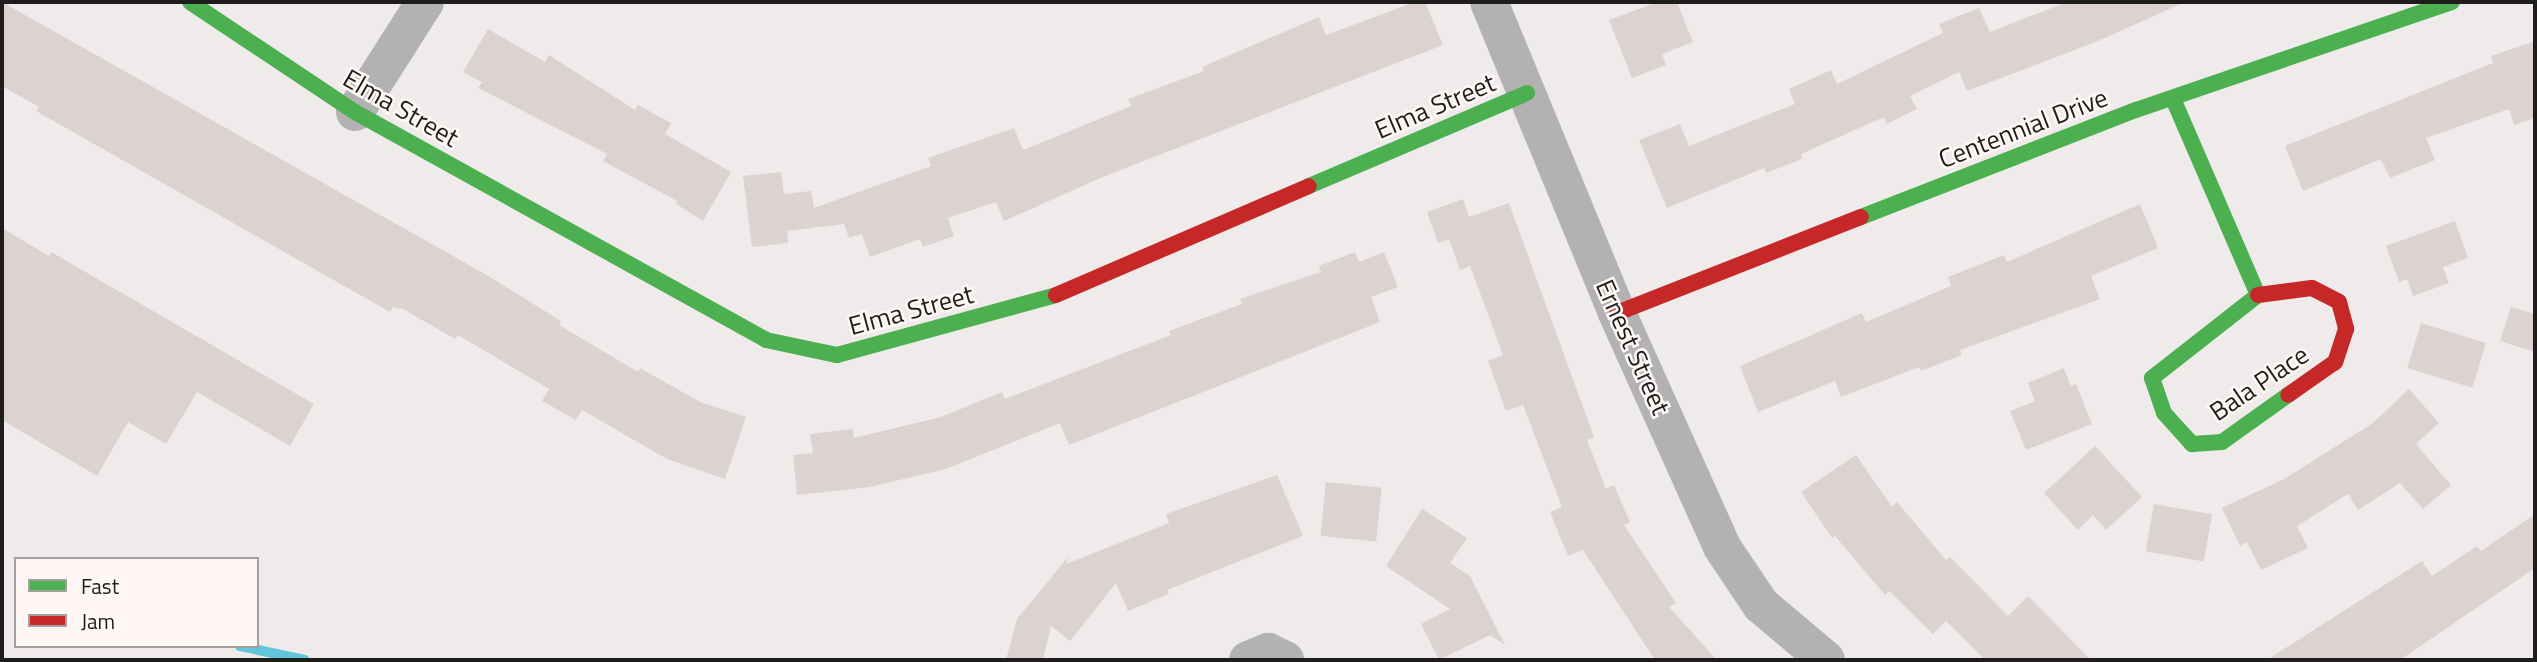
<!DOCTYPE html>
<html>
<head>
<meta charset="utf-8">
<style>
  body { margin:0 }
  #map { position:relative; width:2537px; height:662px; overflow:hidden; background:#efebeb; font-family:"Titillium Web",sans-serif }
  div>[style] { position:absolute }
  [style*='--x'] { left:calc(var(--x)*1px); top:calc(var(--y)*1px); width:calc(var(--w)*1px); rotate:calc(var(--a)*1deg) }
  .stream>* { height:10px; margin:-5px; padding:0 5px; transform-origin:5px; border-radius:5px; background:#63c5db }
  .building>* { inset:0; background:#dcd2d1; transform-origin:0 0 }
  .street>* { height:38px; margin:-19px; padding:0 19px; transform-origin:19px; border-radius:19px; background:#b3b2b3 }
  .fast>* { height:16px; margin:-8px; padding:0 8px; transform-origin:8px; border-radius:8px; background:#4caf50 }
  .jam>* { height:16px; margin:-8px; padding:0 8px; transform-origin:8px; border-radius:8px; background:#c62828 }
  span { translate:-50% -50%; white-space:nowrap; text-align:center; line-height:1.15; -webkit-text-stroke:5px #fef7f6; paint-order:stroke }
  .street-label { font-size:26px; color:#1f1d1c }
  .frame { position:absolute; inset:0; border:4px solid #1f1d1c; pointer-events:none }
  .legend { position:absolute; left:14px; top:557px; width:245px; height:91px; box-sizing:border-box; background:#fef7f6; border:2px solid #a5a09f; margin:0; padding:9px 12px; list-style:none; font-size:21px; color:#1f1d1c }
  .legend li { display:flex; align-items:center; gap:14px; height:35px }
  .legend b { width:35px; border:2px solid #a5a09f }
</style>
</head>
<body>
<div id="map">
  <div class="stream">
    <div style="--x:240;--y:646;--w:66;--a:12.2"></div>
  </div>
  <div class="building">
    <div style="clip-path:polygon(2px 2px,485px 274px,561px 321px,559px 325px,638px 372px,640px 368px,700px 402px,746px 417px,725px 479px,667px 459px,582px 410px,576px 420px,542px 401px,549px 389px,458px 335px,455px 339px,403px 309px,393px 307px,390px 312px,36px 111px,39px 107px,2px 86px)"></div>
    <div style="clip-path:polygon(1415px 2px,1425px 2px,1443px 45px,1105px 176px,1004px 221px,996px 202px,948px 218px,954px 236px,923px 247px,920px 239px,870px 257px,862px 234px,849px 238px,844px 224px,787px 231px,788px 243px,752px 247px,743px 176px,781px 172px,784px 194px,811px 191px,814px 208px,931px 166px,928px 158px,1014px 128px,1023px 150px,1131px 106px,1128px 99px,1204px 71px,1202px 67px,1319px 17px,1326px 35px)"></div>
    <div style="clip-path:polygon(1657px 2px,1677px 2px,1693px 42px,1662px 54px,1666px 65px,1632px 78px,1609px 20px)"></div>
    <div style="clip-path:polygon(2067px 2px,2185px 2px,2098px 41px,1967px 91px,1959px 72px,1910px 96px,1917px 109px,1887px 124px,1884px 117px,1801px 154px,1802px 159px,1766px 173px,1764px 168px,1667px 208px,1639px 140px,1680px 124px,1689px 146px,1795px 104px,1789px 89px,1831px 70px,1837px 84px,1943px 33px,1939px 24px,1979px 8px,1990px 32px)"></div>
    <div style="clip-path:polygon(488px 29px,545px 62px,549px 55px,635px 110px,638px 105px,671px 123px,665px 134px,731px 172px,703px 221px,676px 204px,677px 201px,603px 161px,607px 154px,478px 88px,482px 82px,463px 72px)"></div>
    <div style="clip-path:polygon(2535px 41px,2535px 118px,2514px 125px,2509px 109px,2426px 138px,2435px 160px,2390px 178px,2381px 159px,2303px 191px,2285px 146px,2493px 63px,2491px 56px)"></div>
    <div style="clip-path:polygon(1463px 199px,1469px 217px,1509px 203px,1594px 437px,1587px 440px,1606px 489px,1614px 485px,1630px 522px,1624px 525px,1676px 603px,1669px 607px,1717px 660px,1655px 660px,1583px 550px,1568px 556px,1550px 512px,1562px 507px,1523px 405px,1506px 411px,1488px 361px,1503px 355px,1470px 266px,1460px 270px,1449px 239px,1438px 243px,1427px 212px)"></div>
    <div style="clip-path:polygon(2140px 204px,2158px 248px,2091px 276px,2100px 299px,1960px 350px,1962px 355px,1921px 371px,1919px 367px,1841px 397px,1835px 381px,1758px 412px,1740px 366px,1862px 313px,1866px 322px,1951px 286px,1948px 277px,2004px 255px,2007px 262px)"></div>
    <div style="clip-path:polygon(2455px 221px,2468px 258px,2443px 267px,2449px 283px,2413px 296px,2407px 279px,2399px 282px,2386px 246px)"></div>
    <div style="clip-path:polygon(2px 228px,49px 256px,51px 252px,314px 404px,290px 446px,197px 392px,166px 444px,128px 422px,97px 476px,2px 420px)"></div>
    <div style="clip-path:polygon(1355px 252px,1359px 262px,1384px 252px,1398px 287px,1371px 297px,1380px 322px,1069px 445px,1060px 423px,946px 469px,870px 487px,797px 495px,793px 455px,813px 453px,810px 434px,853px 429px,854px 438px,941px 417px,1002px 392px,1005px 399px,1171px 335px,1169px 331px,1242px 304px,1240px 299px,1321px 272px,1319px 266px)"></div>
    <div style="clip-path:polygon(2511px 307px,2535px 314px,2535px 352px,2500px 341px)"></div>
    <div style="left:2421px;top:323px;width:68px;height:47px;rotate:17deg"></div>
    <div style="clip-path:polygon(2064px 368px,2071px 386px,2076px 384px,2092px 424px,2026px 450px,2010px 411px,2035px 401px,2028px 383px)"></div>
    <div style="clip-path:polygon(2409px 389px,2439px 423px,2416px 444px,2451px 485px,2423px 509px,2400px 483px,2358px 510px,2348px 494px,2297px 526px,2308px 548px,2261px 570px,2247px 542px,2240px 546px,2222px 508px,2284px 479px,2373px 423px)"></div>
    <div style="clip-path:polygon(2095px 446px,2142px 497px,2106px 530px,2093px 515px,2078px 530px,2044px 493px)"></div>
    <div style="clip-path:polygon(1856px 455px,1892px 507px,1897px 502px,1946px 560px,1950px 557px,2008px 616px,2028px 596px,2091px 660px,1985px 660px,1946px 621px,1933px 634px,1889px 591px,1885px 595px,1835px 536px,1832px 538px,1801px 492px)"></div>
    <div style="clip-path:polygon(1277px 475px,1303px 536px,1167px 590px,1169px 594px,1128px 611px,1116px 583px,1070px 641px,1051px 626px,1043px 660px,1006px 660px,1017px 619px,1068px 557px,1066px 564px,1169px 523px,1166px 514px)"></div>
    <div style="left:1326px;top:482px;width:56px;height:54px;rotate:6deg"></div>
    <div style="left:2154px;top:504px;width:59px;height:48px;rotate:10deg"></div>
    <div style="clip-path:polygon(1422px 509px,1467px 538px,1450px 563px,1470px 576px,1505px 645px,1490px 635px,1439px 660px,1421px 624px,1450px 609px,1386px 566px)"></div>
    <div style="clip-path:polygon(2535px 514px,2535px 568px,2400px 660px,2267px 660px,2422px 561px,2432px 576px,2477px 546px,2481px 551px)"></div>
  </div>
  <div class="street">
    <div style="--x:1489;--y:2;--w:336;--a:67.6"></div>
    <div style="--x:1617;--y:313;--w:256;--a:65.8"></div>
    <div style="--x:1722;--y:547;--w:70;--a:56.1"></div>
    <div style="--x:1761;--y:605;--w:85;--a:40.2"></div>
    <div style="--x:355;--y:112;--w:130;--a:-57.5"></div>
    <div style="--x:1248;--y:660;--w:22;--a:-22"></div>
    <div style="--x:1268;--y:652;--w:19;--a:25"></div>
  </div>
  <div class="fast">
    <div style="--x:190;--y:2;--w:198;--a:33.7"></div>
    <div style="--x:355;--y:112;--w:470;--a:29"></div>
    <div style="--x:766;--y:340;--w:73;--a:11.9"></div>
    <div style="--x:837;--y:355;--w:227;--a:-15.3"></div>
    <div style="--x:2174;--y:101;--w:211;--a:66.6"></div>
    <div style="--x:2258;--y:295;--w:135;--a:141.9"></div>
    <div style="--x:2152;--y:378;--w:37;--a:71"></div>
    <div style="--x:2164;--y:413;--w:42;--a:47.9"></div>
    <div style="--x:2192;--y:444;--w:30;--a:-4"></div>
    <div style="--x:2222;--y:442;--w:81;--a:-35.5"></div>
    <div style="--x:1309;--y:186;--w:237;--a:-23.1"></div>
    <div style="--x:1861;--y:217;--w:295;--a:-21.3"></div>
    <div style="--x:2136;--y:110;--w:334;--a:-18.9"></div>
  </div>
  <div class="jam">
    <div style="--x:1056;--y:295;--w:275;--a:-23.3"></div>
    <div style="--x:2258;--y:295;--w:54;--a:-7.4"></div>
    <div style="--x:2312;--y:288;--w:30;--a:27"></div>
    <div style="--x:2339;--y:302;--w:28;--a:75"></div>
    <div style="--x:2346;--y:329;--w:35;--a:108"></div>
    <div style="--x:2335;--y:362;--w:57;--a:144.9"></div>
    <div style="--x:1617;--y:313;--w:262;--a:-21.5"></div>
  </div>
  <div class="street-label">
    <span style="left:1435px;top:106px;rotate:-23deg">Elma Street</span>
    <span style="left:401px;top:108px;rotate:30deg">Elma Street</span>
    <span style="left:2023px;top:128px;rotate:-21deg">Centennial Drive</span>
    <span style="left:911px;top:310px;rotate:-15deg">Elma Street</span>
    <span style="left:1633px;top:347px;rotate:66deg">Ernest Street</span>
    <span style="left:2259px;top:383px;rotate:-34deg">Bala Place</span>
  </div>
  <div class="frame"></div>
  <ul class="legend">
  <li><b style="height:9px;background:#4caf50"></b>Fast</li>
  <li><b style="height:9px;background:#c62828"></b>Jam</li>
  </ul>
</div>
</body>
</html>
